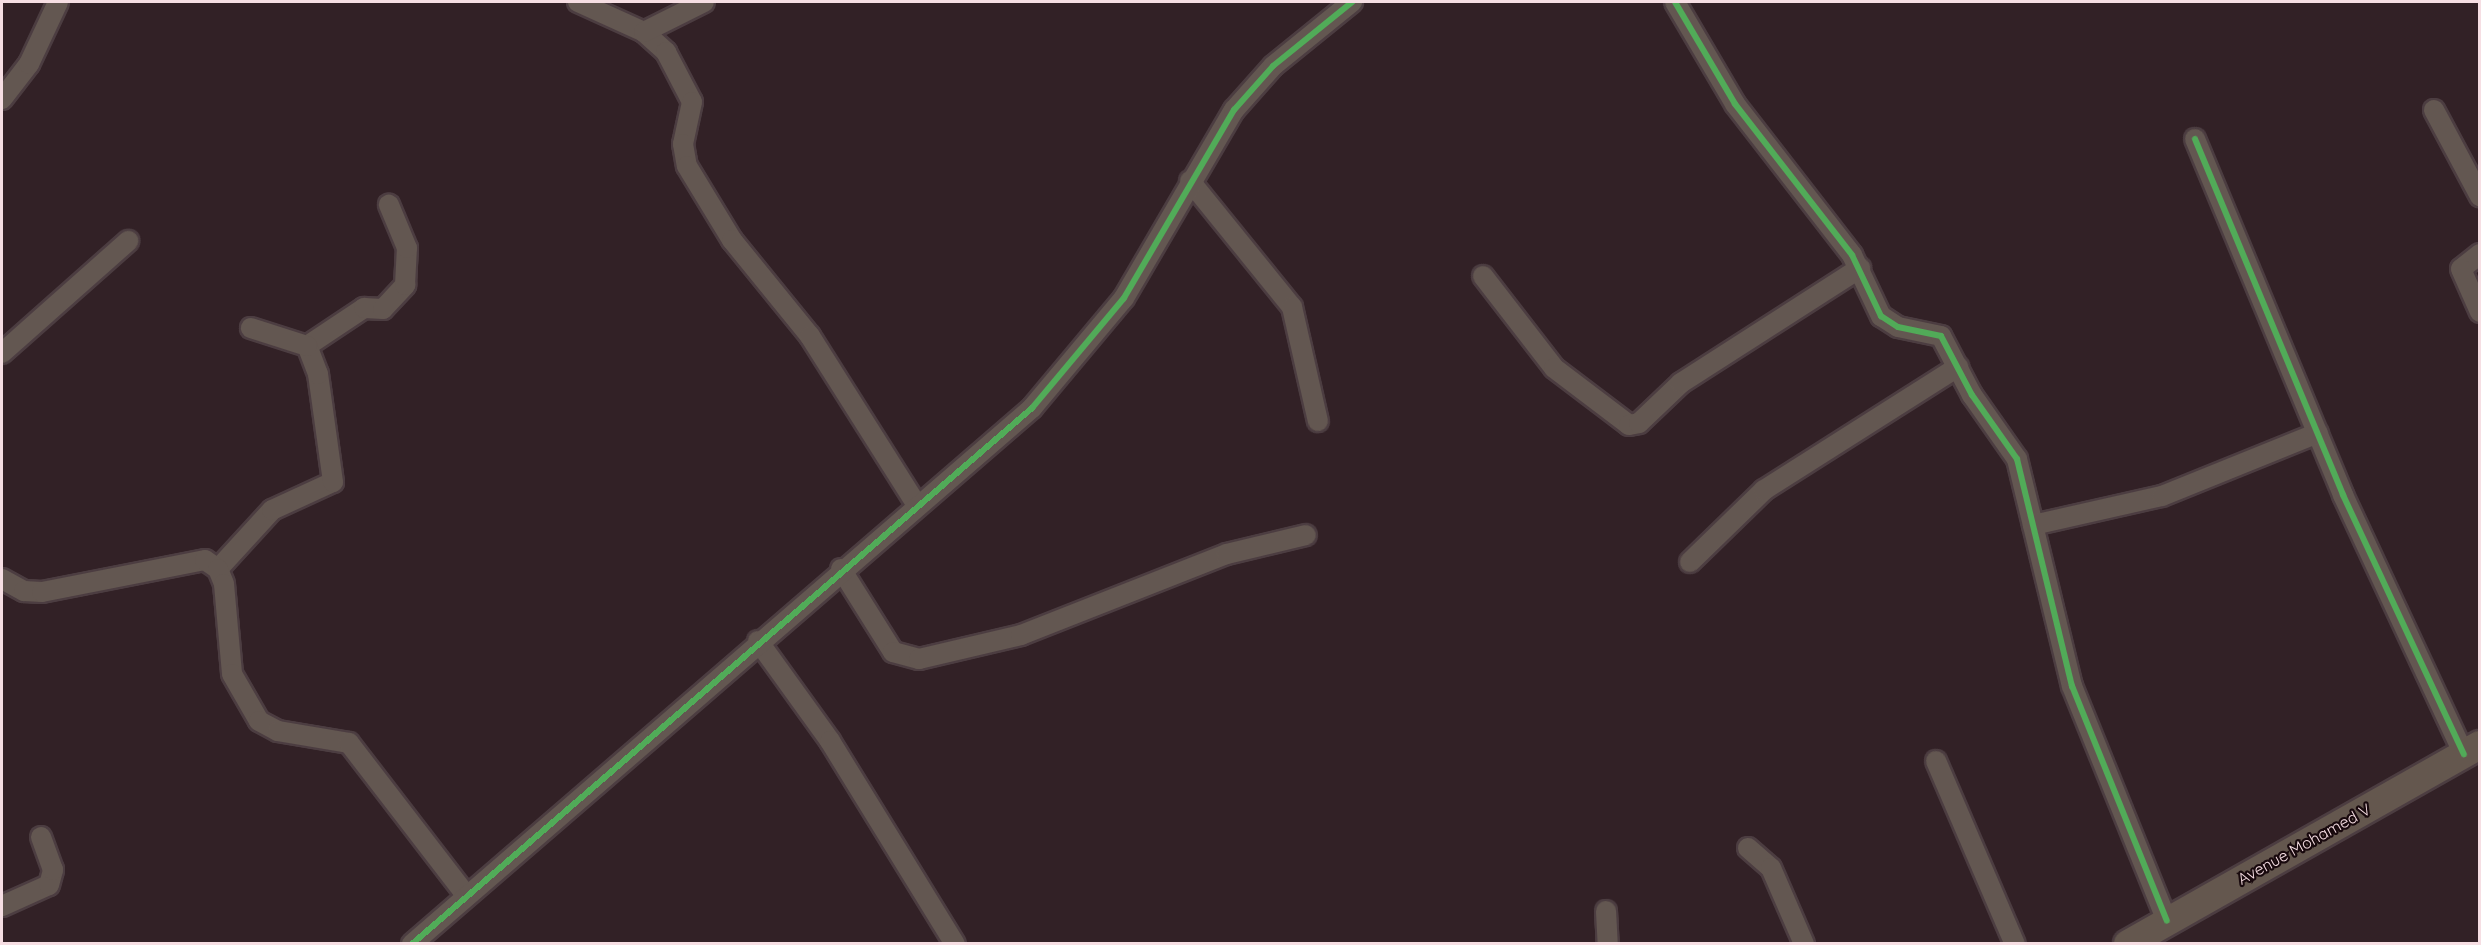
<!DOCTYPE html>
<html>
<head>
<meta charset="utf-8">
<style>
  body { margin:0 }
  #map { position:relative; width:2481px; height:945px; overflow:hidden; background:#322126; font-family:Quicksand,sans-serif }
  div>[style] { position:absolute }
  [style*='--x'] { left:calc(var(--x)*1px); top:calc(var(--y)*1px); width:calc(var(--w)*1px); rotate:calc(var(--a)*1deg) }
  .roads { filter:drop-shadow(2px 0 #4c3d41) drop-shadow(-2px 0 #4c3d41) drop-shadow(0 2px #4c3d41) drop-shadow(0 -2px #4c3d41) }
  .street>* { height:20px; margin:-10px; padding:0 10px; transform-origin:10px; border-radius:10px; background:#635751 }
  .secondary>* { height:28px; margin:-14px; padding:0 14px; transform-origin:14px; border-radius:14px; background:#64574e }
  .cycleway>* { height:6px; margin:-3px; padding:0 3px; transform-origin:3px; border-radius:3px; background:#51ab58 }
  span { translate:-50% -50%; white-space:nowrap; text-align:center; line-height:1.15; -webkit-text-stroke:4.5px #18090d; paint-order:stroke }
  .street-label { font-size:16px; color:#f6dee3 }
  .frame { position:absolute; inset:0; border:3px solid #f6dee3; pointer-events:none }
</style>
</head>
<body>
<div id="map">
  <div class="roads">
    <div class="street">
      <div style="--x:578;--y:2;--w:72;--a:24.4"></div>
      <div style="--x:644;--y:32;--w:30;--a:42"></div>
      <div style="--x:666;--y:52;--w:56;--a:62.5"></div>
      <div style="--x:692;--y:102;--w:43;--a:102.1"></div>
      <div style="--x:683;--y:144;--w:22;--a:80"></div>
      <div style="--x:687;--y:166;--w:87;--a:58.7"></div>
      <div style="--x:732;--y:240;--w:124;--a:50.9"></div>
      <div style="--x:810;--y:336;--w:200;--a:57.7"></div>
      <div style="--x:1675;--y:2;--w:118;--a:59.5"></div>
      <div style="--x:1735;--y:104;--w:191;--a:52.2"></div>
      <div style="--x:1852;--y:255;--w:68;--a:64.6"></div>
      <div style="--x:1881;--y:316;--w:20;--a:33"></div>
      <div style="--x:1898;--y:327;--w:44;--a:11.8"></div>
      <div style="--x:1941;--y:336;--w:67;--a:62.3"></div>
      <div style="--x:1972;--y:395;--w:78;--a:54.9"></div>
      <div style="--x:2017;--y:459;--w:234;--a:76.4"></div>
      <div style="--x:2072;--y:686;--w:253;--a:68"></div>
      <div style="--x:644;--y:32;--w:67;--a:-26.6"></div>
      <div style="--x:2;--y:99;--w:44;--a:-52.4"></div>
      <div style="--x:29;--y:64;--w:68;--a:-64.9"></div>
      <div style="--x:2434;--y:110;--w:98;--a:61.9"></div>
      <div style="--x:2195;--y:139;--w:386;--a:67.4"></div>
      <div style="--x:2343;--y:495;--w:286;--a:65"></div>
      <div style="--x:1190;--y:181;--w:162;--a:51"></div>
      <div style="--x:1292;--y:307;--w:117;--a:77.2"></div>
      <div style="--x:2480;--y:254;--w:24;--a:142"></div>
      <div style="--x:2461;--y:269;--w:47;--a:66.2"></div>
      <div style="--x:1483;--y:276;--w:116;--a:52.3"></div>
      <div style="--x:1554;--y:368;--w:94;--a:37.2"></div>
      <div style="--x:1629;--y:425;--w:10;--a:-11"></div>
      <div style="--x:1639;--y:423;--w:58;--a:-43.6"></div>
      <div style="--x:1681;--y:383;--w:213;--a:-32.7"></div>
      <div style="--x:307;--y:346;--w:69;--a:-33.7"></div>
      <div style="--x:364;--y:308;--w:19;--a:3"></div>
      <div style="--x:383;--y:309;--w:33;--a:-47"></div>
      <div style="--x:405;--y:285;--w:37;--a:-87"></div>
      <div style="--x:407;--y:248;--w:47;--a:-112.7"></div>
      <div style="--x:2;--y:353;--w:169;--a:-41.6"></div>
      <div style="--x:2033;--y:525;--w:132;--a:-12.7"></div>
      <div style="--x:2162;--y:496;--w:168;--a:-22"></div>
      <div style="--x:1690;--y:562;--w:103;--a:-44.2"></div>
      <div style="--x:1764;--y:490;--w:230;--a:-32.4"></div>
      <div style="--x:218;--y:569;--w:80;--a:-47.5"></div>
      <div style="--x:272;--y:510;--w:67;--a:-24.7"></div>
      <div style="--x:333;--y:482;--w:109;--a:-97.9"></div>
      <div style="--x:318;--y:374;--w:30;--a:-111"></div>
      <div style="--x:307;--y:346;--w:59;--a:-162.2"></div>
      <div style="--x:841;--y:569;--w:98;--a:57.9"></div>
      <div style="--x:893;--y:652;--w:27;--a:15"></div>
      <div style="--x:919;--y:659;--w:105;--a:-13.2"></div>
      <div style="--x:1021;--y:635;--w:221;--a:-21.5"></div>
      <div style="--x:1227;--y:554;--w:81;--a:-13.5"></div>
      <div style="--x:2;--y:579;--w:25;--a:29"></div>
      <div style="--x:24;--y:591;--w:18;--a:3"></div>
      <div style="--x:42;--y:592;--w:166;--a:-11.1"></div>
      <div style="--x:205;--y:560;--w:16;--a:35"></div>
      <div style="--x:218;--y:569;--w:16;--a:68"></div>
      <div style="--x:224;--y:584;--w:90;--a:84.9"></div>
      <div style="--x:232;--y:674;--w:54;--a:60.1"></div>
      <div style="--x:259;--y:721;--w:21;--a:28"></div>
      <div style="--x:278;--y:731;--w:72;--a:9.6"></div>
      <div style="--x:349;--y:743;--w:192;--a:52.4"></div>
      <div style="--x:758;--y:641;--w:123;--a:54.2"></div>
      <div style="--x:830;--y:741;--w:238;--a:58.4"></div>
      <div style="--x:1936;--y:761;--w:199;--a:66.7"></div>
      <div style="--x:1748;--y:848;--w:30;--a:41"></div>
      <div style="--x:1771;--y:868;--w:83;--a:66.5"></div>
      <div style="--x:2;--y:906;--w:51;--a:-24.1"></div>
      <div style="--x:49;--y:885;--w:16;--a:-75"></div>
      <div style="--x:53;--y:870;--w:35;--a:-110"></div>
      <div style="--x:1606;--y:911;--w:33;--a:87"></div>
      <div style="--x:412;--y:944;--w:820;--a:-40.84"></div>
      <div style="--x:1032;--y:408;--w:143;--a:-50.1"></div>
      <div style="--x:1124;--y:298;--w:218;--a:-59.7"></div>
      <div style="--x:1234;--y:110;--w:59;--a:-48.4"></div>
      <div style="--x:1273;--y:66;--w:102;--a:-39"></div>
    </div>
    <div class="secondary">
      <div style="--x:2128;--y:944;--w:404;--a:-29.5"></div>
    </div>
  </div>
  <div class="cycleway">
    <div style="--x:1675;--y:2;--w:118;--a:59.5"></div>
    <div style="--x:1735;--y:104;--w:191;--a:52.2"></div>
    <div style="--x:1852;--y:255;--w:68;--a:64.6"></div>
    <div style="--x:1881;--y:316;--w:20;--a:33"></div>
    <div style="--x:1898;--y:327;--w:44;--a:11.8"></div>
    <div style="--x:1941;--y:336;--w:67;--a:62.3"></div>
    <div style="--x:1972;--y:395;--w:78;--a:54.9"></div>
    <div style="--x:2017;--y:459;--w:234;--a:76.4"></div>
    <div style="--x:2072;--y:686;--w:253;--a:68"></div>
    <div style="--x:2195;--y:139;--w:386;--a:67.4"></div>
    <div style="--x:2343;--y:495;--w:286;--a:65"></div>
    <div style="--x:412;--y:944;--w:820;--a:-40.84"></div>
    <div style="--x:1032;--y:408;--w:143;--a:-50.1"></div>
    <div style="--x:1124;--y:298;--w:218;--a:-59.7"></div>
    <div style="--x:1234;--y:110;--w:59;--a:-48.4"></div>
    <div style="--x:1273;--y:66;--w:102;--a:-39"></div>
  </div>
  <div class="street-label">
    <span style="left:2304px;top:844px;rotate:-29deg">Avenue Mohamed V</span>
  </div>
  <div class="frame"></div>
</div>
</body>
</html>
